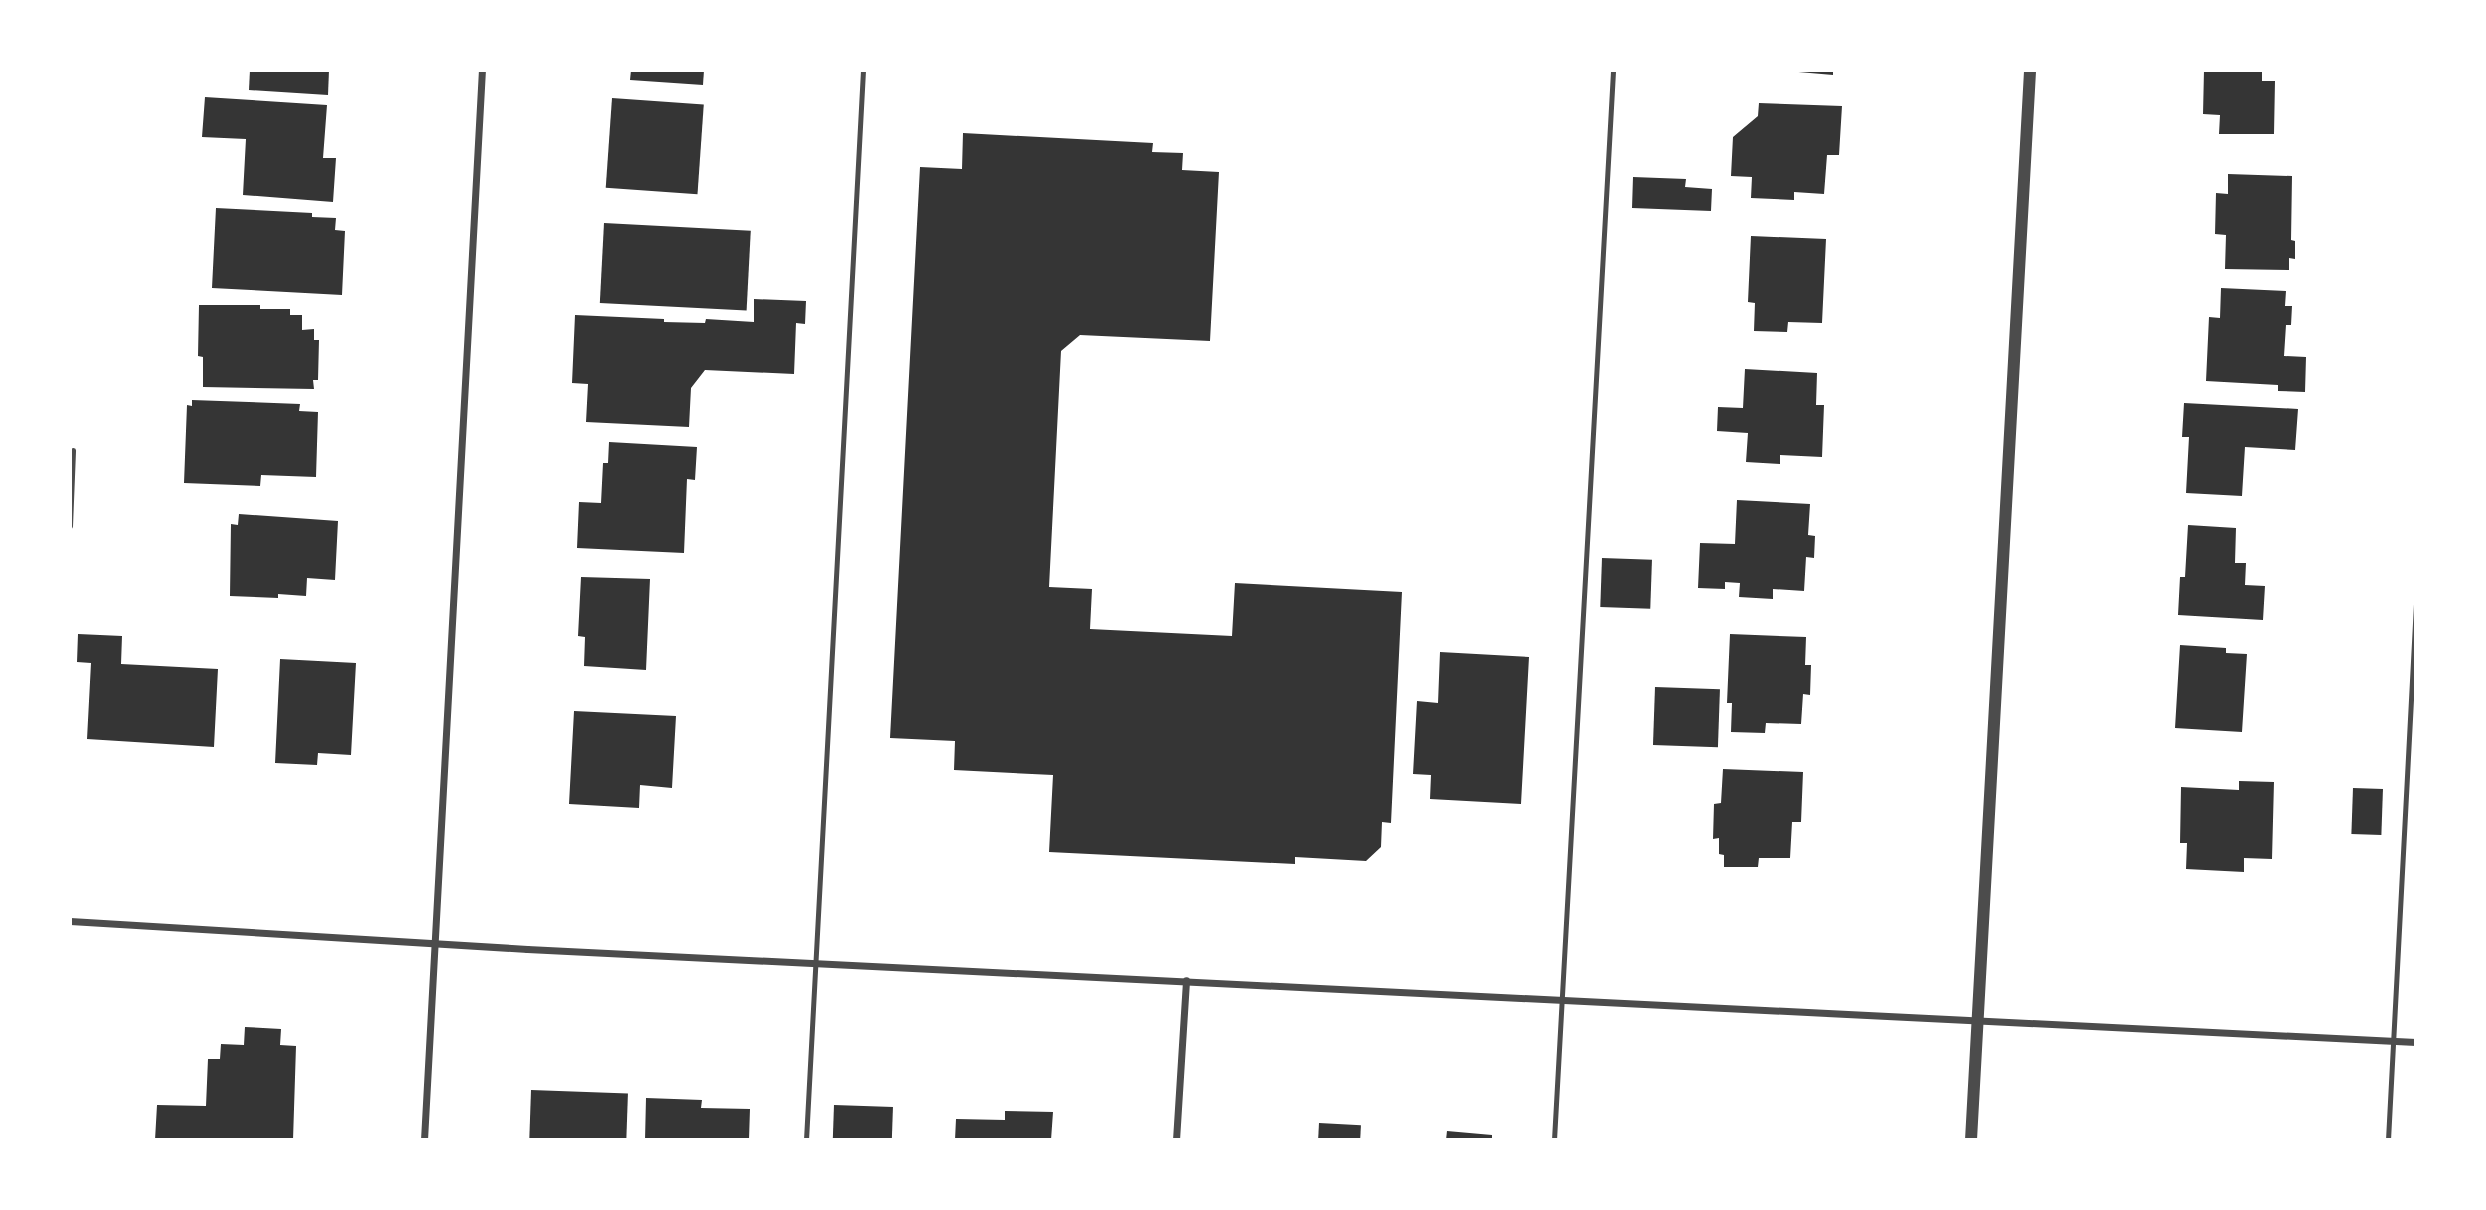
<!DOCTYPE html>
<html>
<head>
<meta charset="utf-8">
<style>
  body { margin:0 }
  #map { position:relative; width:2486px; height:1210px; overflow:hidden; background:#fff; font-family:Cabin,sans-serif }
  div>[style] { position:absolute }
  [style*='--x'] { left:calc(var(--x)*1px); top:calc(var(--y)*1px); width:calc(var(--w)*1px); rotate:calc(var(--a)*1deg) }
  .building>* { inset:0; background:#353535; transform-origin:0 0 }
  .service>* { height:5px; margin:-2.5px; padding:0 2.5px; transform-origin:2.5px; border-radius:2.5px; background:#4c4c4c }
  .minor>* { height:7px; margin:-3.5px; padding:0 3.5px; transform-origin:3.5px; border-radius:3.5px; background:#4c4c4c }
  .tertiary>* { height:12px; margin:-6px; padding:0 6px; transform-origin:6px; border-radius:6px; background:#4c4c4c }
  span { translate:-50% -50%; white-space:nowrap; text-align:center; line-height:1.15; -webkit-text-stroke:5px #fff; paint-order:stroke }
  .frame { position:absolute; inset:0; border:72px solid #fff; pointer-events:none }
</style>
</head>
<body>
<div id="map">
  <div class="building">
    <div style="clip-path:polygon(250px 70px,329px 70px,328px 95px,249px 90px)"></div>
    <div style="clip-path:polygon(631px 70px,704px 70px,703px 85px,630px 80px)"></div>
    <div style="clip-path:polygon(1775px 70px,1833px 70px,1833px 75px)"></div>
    <div style="clip-path:polygon(2204px 70px,2262px 70px,2262px 81px,2275px 81px,2274px 134px,2219px 134px,2220px 115px,2203px 114px)"></div>
    <div style="clip-path:polygon(205px 97px,327px 105px,323px 158px,336px 158px,333px 202px,243px 195px,246px 139px,202px 137px)"></div>
    <div style="left:612px;top:98px;width:92px;height:90px;rotate:4deg"></div>
    <div style="clip-path:polygon(1759px 103px,1842px 106px,1839px 155px,1827px 155px,1824px 194px,1794px 192px,1794px 200px,1751px 198px,1752px 177px,1731px 176px,1733px 137px,1758px 116px)"></div>
    <div style="clip-path:polygon(963px 133px,1153px 143px,1152px 152px,1183px 153px,1182px 170px,1219px 172px,1210px 341px,1080px 335px,1061px 351px,1049px 587px,1092px 589px,1090px 629px,1232px 636px,1235px 583px,1402px 592px,1391px 823px,1382px 822px,1381px 847px,1366px 861px,1295px 857px,1295px 864px,1049px 852px,1053px 775px,954px 770px,955px 741px,890px 738px,920px 167px,962px 169px)"></div>
    <div style="clip-path:polygon(2228px 174px,2292px 176px,2291px 240px,2295px 241px,2295px 259px,2289px 258px,2289px 270px,2225px 269px,2226px 235px,2215px 234px,2216px 193px,2228px 194px)"></div>
    <div style="clip-path:polygon(1633px 177px,1686px 179px,1685px 187px,1712px 189px,1711px 211px,1632px 208px)"></div>
    <div style="clip-path:polygon(216px 208px,312px 213px,312px 217px,336px 218px,335px 230px,345px 231px,342px 295px,212px 288px)"></div>
    <div style="left:604px;top:223px;width:147px;height:80px;rotate:3deg"></div>
    <div style="clip-path:polygon(1751px 236px,1826px 239px,1822px 323px,1788px 322px,1787px 332px,1754px 331px,1755px 303px,1748px 302px)"></div>
    <div style="clip-path:polygon(2221px 288px,2286px 291px,2285px 306px,2292px 306px,2291px 325px,2286px 325px,2284px 356px,2306px 357px,2305px 392px,2278px 391px,2278px 385px,2206px 381px,2209px 317px,2220px 318px)"></div>
    <div style="clip-path:polygon(754px 299px,806px 301px,805px 324px,796px 323px,794px 374px,705px 370px,691px 388px,689px 427px,586px 422px,588px 384px,572px 383px,575px 315px,664px 319px,664px 322px,705px 323px,706px 319px,754px 322px)"></div>
    <div style="clip-path:polygon(199px 305px,260px 305px,260px 309px,290px 309px,290px 315px,302px 315px,302px 330px,314px 329px,314px 340px,319px 340px,318px 380px,313px 380px,314px 389px,203px 387px,203px 357px,198px 356px)"></div>
    <div style="clip-path:polygon(1745px 369px,1817px 373px,1816px 405px,1824px 405px,1822px 457px,1780px 455px,1780px 464px,1746px 462px,1748px 433px,1717px 431px,1718px 407px,1743px 408px)"></div>
    <div style="clip-path:polygon(192px 400px,300px 404px,299px 411px,318px 412px,316px 477px,261px 475px,260px 486px,184px 483px,187px 405px,192px 406px)"></div>
    <div style="clip-path:polygon(2184px 403px,2298px 409px,2295px 450px,2245px 447px,2242px 496px,2186px 493px,2189px 437px,2182px 437px)"></div>
    <div style="clip-path:polygon(609px 442px,697px 447px,695px 480px,687px 479px,684px 553px,577px 548px,579px 502px,601px 503px,603px 463px,608px 463px)"></div>
    <div style="clip-path:polygon(1737px 500px,1810px 504px,1808px 535px,1815px 536px,1814px 558px,1806px 557px,1804px 591px,1773px 589px,1773px 599px,1739px 597px,1740px 583px,1725px 582px,1725px 589px,1698px 588px,1700px 543px,1735px 544px)"></div>
    <div style="clip-path:polygon(239px 514px,338px 521px,335px 580px,307px 578px,306px 596px,278px 594px,278px 598px,230px 596px,231px 524px,238px 525px)"></div>
    <div style="clip-path:polygon(2188px 525px,2236px 528px,2235px 563px,2246px 563px,2245px 585px,2265px 586px,2263px 620px,2178px 615px,2180px 577px,2185px 577px)"></div>
    <div style="left:1602px;top:558px;width:50px;height:49px;rotate:2deg"></div>
    <div style="clip-path:polygon(581px 577px,650px 579px,646px 670px,584px 666px,585px 637px,578px 636px)"></div>
    <div style="clip-path:polygon(78px 634px,122px 636px,121px 664px,218px 669px,214px 747px,87px 739px,91px 663px,77px 662px)"></div>
    <div style="clip-path:polygon(1730px 634px,1806px 637px,1805px 665px,1811px 665px,1810px 695px,1803px 694px,1801px 724px,1766px 723px,1765px 733px,1731px 732px,1732px 703px,1727px 703px)"></div>
    <div style="clip-path:polygon(2180px 645px,2226px 648px,2226px 653px,2247px 654px,2242px 732px,2175px 728px)"></div>
    <div style="clip-path:polygon(1440px 652px,1529px 657px,1521px 804px,1430px 799px,1431px 775px,1413px 774px,1417px 701px,1438px 703px)"></div>
    <div style="clip-path:polygon(280px 659px,356px 663px,351px 755px,318px 753px,317px 765px,275px 763px)"></div>
    <div style="left:1655px;top:687px;width:65px;height:58px;rotate:2deg"></div>
    <div style="clip-path:polygon(574px 711px,676px 716px,672px 788px,640px 785px,639px 808px,569px 804px)"></div>
    <div style="clip-path:polygon(1723px 769px,1803px 772px,1801px 822px,1792px 822px,1790px 858px,1759px 858px,1758px 867px,1724px 867px,1724px 855px,1719px 854px,1719px 838px,1713px 839px,1714px 804px,1721px 803px)"></div>
    <div style="clip-path:polygon(2239px 781px,2274px 782px,2272px 859px,2244px 858px,2244px 872px,2186px 869px,2187px 843px,2180px 843px,2181px 787px,2239px 790px)"></div>
    <div style="left:2353px;top:788px;width:30px;height:46px;rotate:2deg"></div>
    <div style="clip-path:polygon(245px 1027px,281px 1029px,280px 1045px,296px 1046px,293px 1140px,155px 1140px,157px 1105px,206px 1106px,208px 1059px,220px 1059px,221px 1044px,244px 1045px)"></div>
    <div style="left:531px;top:1090px;width:97px;height:50px;rotate:2deg"></div>
    <div style="clip-path:polygon(646px 1098px,702px 1100px,701px 1108px,750px 1109px,749px 1140px,645px 1140px)"></div>
    <div style="left:834px;top:1105px;width:59px;height:35px;rotate:2deg"></div>
    <div style="clip-path:polygon(1005px 1111px,1053px 1112px,1051px 1140px,955px 1140px,956px 1119px,1005px 1120px)"></div>
    <div style="left:1319px;top:1123px;width:42px;height:17px;rotate:3deg"></div>
    <div style="clip-path:polygon(1447px 1131px,1492px 1135px,1492px 1140px,1446px 1140px)"></div>
  </div>
  <div class="service">
    <div style="--x:70;--y:526;--w:76;--a:-87.7"></div>
    <div style="--x:806;--y:1140;--w:1072;--a:-86.95"></div>
    <div style="--x:1554;--y:1140;--w:1072;--a:-86.84"></div>
    <div style="--x:2388;--y:1140;--w:537;--a:-87.01"></div>
  </div>
  <div class="minor">
    <div style="--x:70;--y:921;--w:458;--a:3.5"></div>
    <div style="--x:527;--y:949;--w:1891;--a:2.82"></div>
    <div style="--x:424;--y:1140;--w:1072;--a:-86.9"></div>
    <div style="--x:1176;--y:1140;--w:160;--a:-86.4"></div>
  </div>
  <div class="tertiary">
    <div style="--x:1971;--y:1140;--w:1072;--a:-86.84"></div>
  </div>
  <div class="frame"></div>
</div>
</body>
</html>
